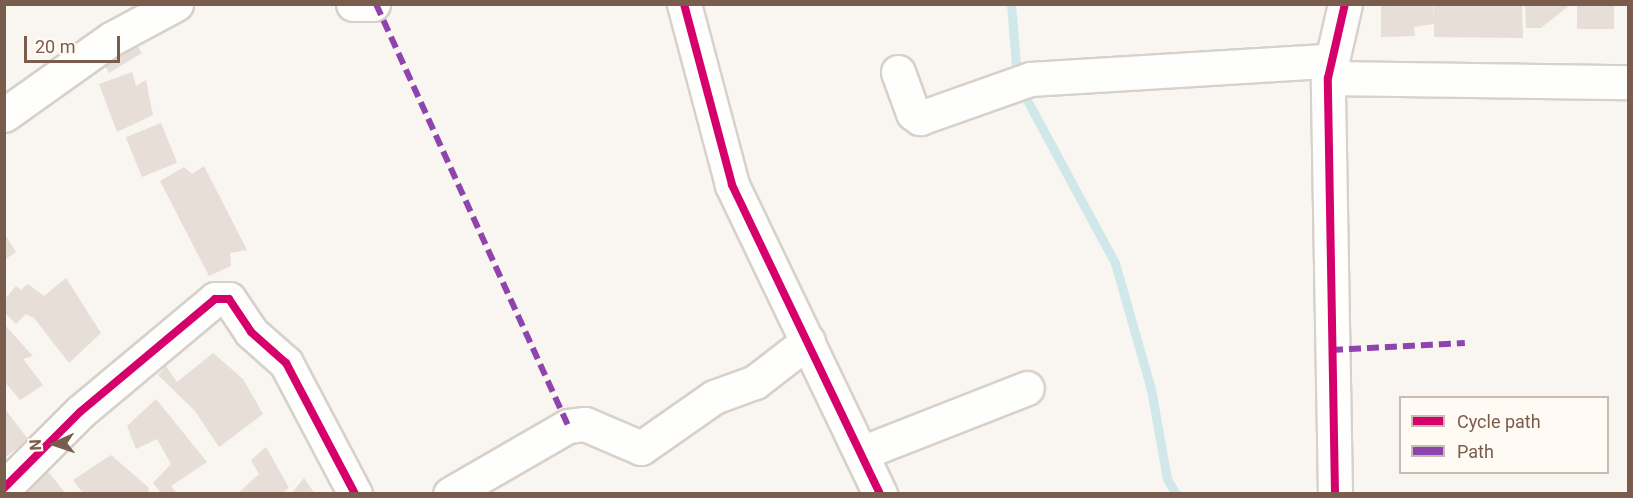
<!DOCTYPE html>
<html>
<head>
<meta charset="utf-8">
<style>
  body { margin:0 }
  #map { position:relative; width:1633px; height:498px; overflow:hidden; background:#f9f5f0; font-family:Roboto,sans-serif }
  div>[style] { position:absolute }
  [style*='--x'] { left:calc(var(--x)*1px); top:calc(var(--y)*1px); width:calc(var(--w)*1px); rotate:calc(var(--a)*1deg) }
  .stream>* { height:9px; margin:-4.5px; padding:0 4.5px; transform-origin:4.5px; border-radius:4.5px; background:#d0e8ea }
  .building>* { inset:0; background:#e6ded7; transform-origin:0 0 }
  .roads { filter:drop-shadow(2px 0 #d7d1cb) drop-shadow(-2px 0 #d7d1cb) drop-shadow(0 2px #d7d1cb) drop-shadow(0 -2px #d7d1cb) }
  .minor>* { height:33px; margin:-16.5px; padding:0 16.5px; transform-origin:16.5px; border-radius:16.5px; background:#fefefd }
  .quiet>* { height:6px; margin-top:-3px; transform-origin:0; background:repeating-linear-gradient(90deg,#8e44ad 0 12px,transparent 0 18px) }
  .cycleway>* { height:8px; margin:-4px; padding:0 4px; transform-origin:4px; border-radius:4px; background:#d6006c }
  span { translate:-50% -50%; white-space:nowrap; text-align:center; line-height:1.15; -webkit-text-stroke:4.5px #fffaf3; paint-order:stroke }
  .frame { position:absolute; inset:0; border:6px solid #7a5c4d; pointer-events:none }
  .legend { position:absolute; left:1399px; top:396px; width:210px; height:78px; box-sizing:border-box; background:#fffaf3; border:2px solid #cabbb1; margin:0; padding:8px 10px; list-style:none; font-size:18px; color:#7a5c4d }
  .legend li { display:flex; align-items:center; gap:12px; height:30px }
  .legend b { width:30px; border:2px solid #cabbb1 }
  .north { position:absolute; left:24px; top:414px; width:60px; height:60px; -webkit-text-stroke:4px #fffaf3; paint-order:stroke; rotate:267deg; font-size:16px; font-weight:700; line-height:24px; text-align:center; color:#7a5c4d }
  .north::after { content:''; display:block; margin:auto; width:21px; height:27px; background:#7a5c4d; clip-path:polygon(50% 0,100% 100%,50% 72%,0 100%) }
  .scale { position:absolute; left:24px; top:36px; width:96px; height:27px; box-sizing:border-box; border:3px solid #7a5c4d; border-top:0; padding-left:8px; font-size:18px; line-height:21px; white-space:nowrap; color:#7a5c4d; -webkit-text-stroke:4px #fffaf3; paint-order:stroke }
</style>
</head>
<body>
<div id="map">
  <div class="stream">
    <div style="--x:1011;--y:4;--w:73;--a:85.3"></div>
    <div style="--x:1021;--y:89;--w:198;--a:61.6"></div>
    <div style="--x:1115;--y:263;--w:131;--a:74.1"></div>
    <div style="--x:1151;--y:389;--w:91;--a:79.9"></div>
    <div style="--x:1167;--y:479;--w:17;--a:59"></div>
  </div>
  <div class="building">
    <div style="clip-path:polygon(1381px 4px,1433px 4px,1434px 19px,1434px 4px,1522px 4px,1523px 38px,1434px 37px,1434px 24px,1414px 27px,1415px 36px,1381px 37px)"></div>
    <div style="clip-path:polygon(1525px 4px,1571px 4px,1541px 28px,1526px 28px)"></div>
    <div style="left:1577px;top:4px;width:37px;height:25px"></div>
    <div style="clip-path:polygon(130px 35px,142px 53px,109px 73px,100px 57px)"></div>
    <div style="clip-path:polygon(132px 72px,136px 86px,146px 80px,153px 115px,117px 132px,99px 84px)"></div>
    <div style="left:161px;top:123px;width:43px;height:38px;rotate:68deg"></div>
    <div style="clip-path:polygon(204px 166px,247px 250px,230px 253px,231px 266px,209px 276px,160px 181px,184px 167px,192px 174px)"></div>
    <div style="clip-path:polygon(4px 233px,16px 252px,4px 260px)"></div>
    <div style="clip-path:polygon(66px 278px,101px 333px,69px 363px,34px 318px,26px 314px,16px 324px,4px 312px,4px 300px,16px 286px,21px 290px,28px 284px,44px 296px)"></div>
    <div style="clip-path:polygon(4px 324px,33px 356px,23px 359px,43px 385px,20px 400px,4px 381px)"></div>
    <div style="clip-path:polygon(213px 353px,243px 379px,263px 414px,219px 447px,195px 411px,158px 375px,166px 366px,177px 382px)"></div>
    <div style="clip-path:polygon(156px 399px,207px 462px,171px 486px,178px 494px,162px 494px,153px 483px,171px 464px,157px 439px,136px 449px,127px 426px)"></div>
    <div style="clip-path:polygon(4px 408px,28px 439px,6px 457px,4px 456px)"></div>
    <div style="clip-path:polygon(266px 447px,289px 488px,281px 494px,237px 494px,259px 474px,251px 460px)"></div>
    <div style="clip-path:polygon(111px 455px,148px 487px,150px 494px,82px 492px,73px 480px)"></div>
    <div style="clip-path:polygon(46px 469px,66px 494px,17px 494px)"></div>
    <div style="clip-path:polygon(304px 478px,315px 494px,291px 494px)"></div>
  </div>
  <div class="roads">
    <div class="minor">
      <div style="--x:353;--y:4;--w:20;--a:0"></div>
      <div style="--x:684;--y:4;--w:187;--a:75.1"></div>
      <div style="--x:732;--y:185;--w:343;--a:64.4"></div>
      <div style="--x:898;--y:72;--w:44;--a:69.9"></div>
      <div style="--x:913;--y:113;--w:9;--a:36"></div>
      <div style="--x:920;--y:118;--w:117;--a:-19.5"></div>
      <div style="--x:1030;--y:79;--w:299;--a:-3.5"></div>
      <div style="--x:1328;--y:78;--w:300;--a:0.8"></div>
      <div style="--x:4;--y:115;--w:131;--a:-35.4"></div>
      <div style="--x:111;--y:39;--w:74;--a:-28.3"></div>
      <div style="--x:861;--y:453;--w:178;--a:-21.4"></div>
      <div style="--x:4;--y:488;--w:107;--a:-45"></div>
      <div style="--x:80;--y:412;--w:176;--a:-39.9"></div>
      <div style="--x:215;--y:299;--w:14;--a:0"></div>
      <div style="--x:229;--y:299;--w:40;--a:56"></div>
      <div style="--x:251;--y:332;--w:47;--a:41.5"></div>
      <div style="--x:286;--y:363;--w:148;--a:62.2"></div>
      <div style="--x:450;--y:494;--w:136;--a:-30"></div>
      <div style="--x:568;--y:426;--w:17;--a:-7"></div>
      <div style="--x:585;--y:424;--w:61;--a:23.2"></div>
      <div style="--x:641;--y:448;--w:89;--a:-34.9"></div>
      <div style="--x:714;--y:397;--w:44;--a:-20.1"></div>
      <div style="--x:755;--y:382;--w:67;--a:-37.7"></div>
      <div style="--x:1335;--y:494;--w:416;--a:-91"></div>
      <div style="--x:1328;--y:78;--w:76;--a:-77.1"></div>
    </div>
  </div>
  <div class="quiet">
    <div style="--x:376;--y:4;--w:464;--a:65.5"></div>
    <div style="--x:1331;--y:350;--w:134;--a:-3"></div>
  </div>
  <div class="cycleway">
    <div style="--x:684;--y:4;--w:187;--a:75.1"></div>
    <div style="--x:732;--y:185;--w:343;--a:64.4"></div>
    <div style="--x:4;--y:488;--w:107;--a:-45"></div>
    <div style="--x:80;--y:412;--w:176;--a:-39.9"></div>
    <div style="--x:215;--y:299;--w:14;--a:0"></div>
    <div style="--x:229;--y:299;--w:40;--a:56"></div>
    <div style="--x:251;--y:332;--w:47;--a:41.5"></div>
    <div style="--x:286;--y:363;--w:148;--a:62.2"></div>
    <div style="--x:1335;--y:494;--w:416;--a:-91"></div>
    <div style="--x:1328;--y:78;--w:76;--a:-77.1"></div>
  </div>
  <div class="frame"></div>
  <ul class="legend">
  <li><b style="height:8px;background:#d6006c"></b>Cycle path</li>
  <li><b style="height:8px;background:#8e44ad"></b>Path</li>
  </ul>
  <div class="north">N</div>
  <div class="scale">20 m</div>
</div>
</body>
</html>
